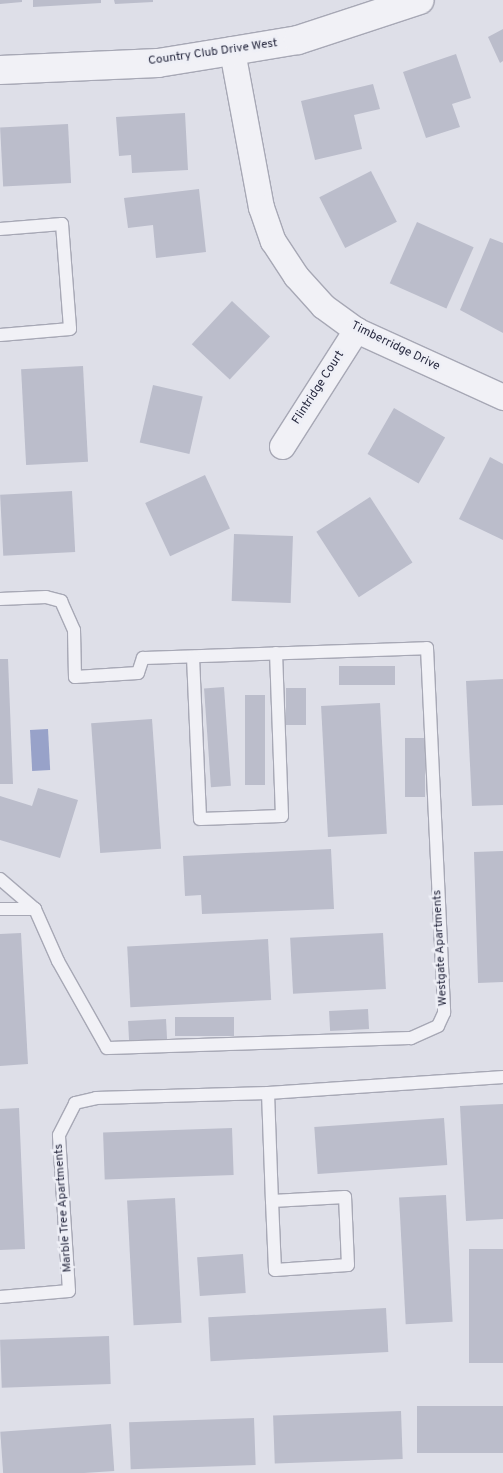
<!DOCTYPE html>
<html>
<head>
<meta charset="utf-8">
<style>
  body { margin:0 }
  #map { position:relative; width:503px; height:1473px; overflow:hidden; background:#dedfe8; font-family:Overpass,sans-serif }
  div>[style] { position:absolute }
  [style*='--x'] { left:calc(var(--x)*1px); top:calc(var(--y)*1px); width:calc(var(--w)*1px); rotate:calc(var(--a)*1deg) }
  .water>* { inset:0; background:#98a2c9; transform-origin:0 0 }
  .building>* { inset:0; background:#bbbdcb; transform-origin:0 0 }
  .roads { filter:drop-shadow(1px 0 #a7a8b5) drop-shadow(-1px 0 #a7a8b5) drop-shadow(0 1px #a7a8b5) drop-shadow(0 -1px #a7a8b5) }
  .service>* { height:12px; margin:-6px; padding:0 6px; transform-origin:6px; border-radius:6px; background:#f1f1f6 }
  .minor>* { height:25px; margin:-12.5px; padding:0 12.5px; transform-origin:12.5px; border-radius:12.5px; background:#f1f1f6 }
  .tertiary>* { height:28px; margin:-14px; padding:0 14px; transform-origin:14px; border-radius:14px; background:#f1f1f6 }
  span { translate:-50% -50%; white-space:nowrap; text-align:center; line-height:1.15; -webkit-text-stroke:5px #eeeff6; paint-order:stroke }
  .street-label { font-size:12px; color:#27293f }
</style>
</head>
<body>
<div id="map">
  <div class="water">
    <div style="left:48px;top:729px;width:41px;height:18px;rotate:87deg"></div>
  </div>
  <div class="building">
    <div style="clip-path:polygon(0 0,22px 0,22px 2px,0 4px)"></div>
    <div style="clip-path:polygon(33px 0,101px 0,101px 3px,33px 7px)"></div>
    <div style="clip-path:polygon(114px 0,153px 0,153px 2px,115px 4px)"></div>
    <div style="clip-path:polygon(503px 29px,503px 61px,500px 63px,488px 37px)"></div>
    <div style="clip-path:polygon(456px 54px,471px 98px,452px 104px,460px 127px,426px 138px,403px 72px)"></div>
    <div style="clip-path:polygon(373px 84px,380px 109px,354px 115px,362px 149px,315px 160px,301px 101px)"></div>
    <div style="clip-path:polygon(185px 113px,188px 170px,132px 173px,131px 155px,119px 156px,116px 117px)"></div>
    <div style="left:68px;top:124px;width:59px;height:68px;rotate:87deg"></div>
    <div style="left:371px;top:171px;width:57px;height:58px;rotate:63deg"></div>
    <div style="clip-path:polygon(199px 189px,206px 252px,156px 258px,153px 225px,128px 228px,124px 198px)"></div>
    <div style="left:417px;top:222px;width:62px;height:67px;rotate:24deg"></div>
    <div style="clip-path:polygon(490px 238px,503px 243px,503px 333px,460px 310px)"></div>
    <div style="left:232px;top:301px;width:52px;height:59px;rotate:43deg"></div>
    <div style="left:83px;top:366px;width:96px;height:62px;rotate:87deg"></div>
    <div style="left:153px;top:385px;width:51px;height:59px;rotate:13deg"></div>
    <div style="left:394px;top:408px;width:59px;height:53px;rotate:30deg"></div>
    <div style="clip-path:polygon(490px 457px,503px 464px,503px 540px,459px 519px)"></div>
    <div style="left:205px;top:475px;width:59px;height:66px;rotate:65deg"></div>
    <div style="left:72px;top:491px;width:61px;height:72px;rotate:87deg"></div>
    <div style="left:370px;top:497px;width:78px;height:64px;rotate:57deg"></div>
    <div style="left:234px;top:534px;width:59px;height:67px;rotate:2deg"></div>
    <div style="clip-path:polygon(0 659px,8px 659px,13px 784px,0 784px)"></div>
    <div style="left:395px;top:666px;width:19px;height:56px;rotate:90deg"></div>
    <div style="clip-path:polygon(503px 679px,503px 805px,472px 806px,466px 681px)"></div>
    <div style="left:224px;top:687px;width:99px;height:20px;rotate:86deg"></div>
    <div style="left:286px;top:688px;width:20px;height:37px"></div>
    <div style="left:245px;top:695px;width:20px;height:90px"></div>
    <div style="left:380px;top:703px;width:131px;height:59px;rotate:87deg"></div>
    <div style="left:152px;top:719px;width:130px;height:61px;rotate:86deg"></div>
    <div style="left:405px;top:738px;width:20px;height:59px"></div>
    <div style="clip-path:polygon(38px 788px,78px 800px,60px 858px,0 840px,0 796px,32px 806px)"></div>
    <div style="clip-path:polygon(331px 849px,334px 909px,202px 914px,201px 895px,185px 896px,183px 856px)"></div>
    <div style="clip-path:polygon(503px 851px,503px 982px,478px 983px,474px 852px)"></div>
    <div style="clip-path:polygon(21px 933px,28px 1064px,0 1066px,0 934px)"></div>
    <div style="left:383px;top:933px;width:56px;height:93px;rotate:87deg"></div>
    <div style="left:268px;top:939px;width:61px;height:141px;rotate:87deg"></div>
    <div style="left:368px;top:1009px;width:20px;height:39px;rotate:87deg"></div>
    <div style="left:234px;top:1017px;width:19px;height:59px;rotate:90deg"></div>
    <div style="left:166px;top:1019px;width:22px;height:38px;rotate:87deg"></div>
    <div style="clip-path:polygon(503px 1104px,503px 1219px,466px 1221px,460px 1106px)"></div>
    <div style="clip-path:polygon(19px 1108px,25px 1249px,0 1250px,0 1109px)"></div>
    <div style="left:444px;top:1118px;width:47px;height:130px;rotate:86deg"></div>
    <div style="left:232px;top:1128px;width:47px;height:129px;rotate:88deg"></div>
    <div style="left:446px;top:1195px;width:127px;height:47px;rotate:87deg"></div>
    <div style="left:175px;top:1198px;width:125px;height:48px;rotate:87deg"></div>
    <div style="left:503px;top:1249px;width:114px;height:34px;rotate:90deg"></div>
    <div style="left:243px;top:1254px;width:39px;height:46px;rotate:86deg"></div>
    <div style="left:386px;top:1308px;width:44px;height:178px;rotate:87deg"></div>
    <div style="left:109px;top:1336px;width:48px;height:109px;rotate:88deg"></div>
    <div style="left:503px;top:1406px;width:47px;height:86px;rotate:90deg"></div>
    <div style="left:401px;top:1411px;width:48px;height:128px;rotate:88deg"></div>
    <div style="left:254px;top:1418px;width:47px;height:125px;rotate:88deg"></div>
    <div style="left:111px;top:1424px;width:47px;height:111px;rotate:86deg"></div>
  </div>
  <div class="roads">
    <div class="service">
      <div style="--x:0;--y:229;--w:62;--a:-4.6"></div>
      <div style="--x:62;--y:224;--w:105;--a:85.6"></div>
      <div style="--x:70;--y:329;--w:70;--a:175.1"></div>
      <div style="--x:0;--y:599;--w:46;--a:-2.5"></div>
      <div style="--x:46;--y:597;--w:16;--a:15"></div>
      <div style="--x:61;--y:601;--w:32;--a:66"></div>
      <div style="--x:74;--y:630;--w:47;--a:88.8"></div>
      <div style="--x:75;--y:677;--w:63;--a:-3.6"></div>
      <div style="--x:138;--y:673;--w:16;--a:-72"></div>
      <div style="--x:143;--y:658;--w:284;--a:-2"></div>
      <div style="--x:427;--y:648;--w:365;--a:87.3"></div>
      <div style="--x:444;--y:1013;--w:14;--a:115"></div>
      <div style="--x:438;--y:1026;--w:30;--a:156"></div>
      <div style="--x:411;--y:1038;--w:304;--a:178.1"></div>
      <div style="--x:107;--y:1048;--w:100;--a:-119.4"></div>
      <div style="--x:58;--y:961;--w:57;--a:-113.9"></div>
      <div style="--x:35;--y:909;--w:46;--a:-139.4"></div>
      <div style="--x:193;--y:657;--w:162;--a:87.5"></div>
      <div style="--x:200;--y:819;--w:82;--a:-2.1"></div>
      <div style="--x:282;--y:816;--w:163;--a:-92.1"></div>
      <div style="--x:0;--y:909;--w:35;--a:0"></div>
      <div style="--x:268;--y:1093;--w:108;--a:87.9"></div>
      <div style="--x:272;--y:1201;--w:69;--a:87.5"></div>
      <div style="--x:275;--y:1270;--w:73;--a:-3.9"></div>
      <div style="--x:348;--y:1265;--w:68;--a:-92.5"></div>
      <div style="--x:345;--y:1197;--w:73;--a:176.9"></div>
      <div style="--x:0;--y:1297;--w:69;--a:-5"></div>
      <div style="--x:69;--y:1291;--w:156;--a:-93.7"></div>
      <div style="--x:59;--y:1135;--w:36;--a:-63"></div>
      <div style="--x:75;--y:1103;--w:22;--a:-13"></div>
      <div style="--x:96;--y:1098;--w:172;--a:-1.7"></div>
      <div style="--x:268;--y:1093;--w:236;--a:-3.9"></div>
    </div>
    <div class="minor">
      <div style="--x:232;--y:51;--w:159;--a:79.5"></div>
      <div style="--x:261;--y:207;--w:36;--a:71"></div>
      <div style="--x:273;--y:241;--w:42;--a:56.7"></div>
      <div style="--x:296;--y:276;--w:40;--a:48"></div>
      <div style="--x:323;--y:306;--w:41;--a:36"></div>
      <div style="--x:356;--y:330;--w:162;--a:24.5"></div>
      <div style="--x:282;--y:446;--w:138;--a:-57.5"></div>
    </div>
    <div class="tertiary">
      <div style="--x:0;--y:70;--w:158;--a:-2.5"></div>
      <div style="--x:158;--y:63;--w:75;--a:-9.2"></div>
      <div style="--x:232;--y:51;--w:67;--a:-9.5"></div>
      <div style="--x:298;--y:40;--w:128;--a:-18.2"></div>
    </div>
  </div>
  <div class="street-label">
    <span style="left:213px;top:53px;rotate:-8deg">Country Club Drive West</span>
    <span style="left:395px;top:347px;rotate:26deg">Timberridge Drive</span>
    <span style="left:319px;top:388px;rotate:-57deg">Flintridge Court</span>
    <span style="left:441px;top:948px;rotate:-93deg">Westgate Apartments</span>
    <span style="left:64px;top:1208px;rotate:-94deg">Marble Tree Apartments</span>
  </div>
</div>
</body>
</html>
